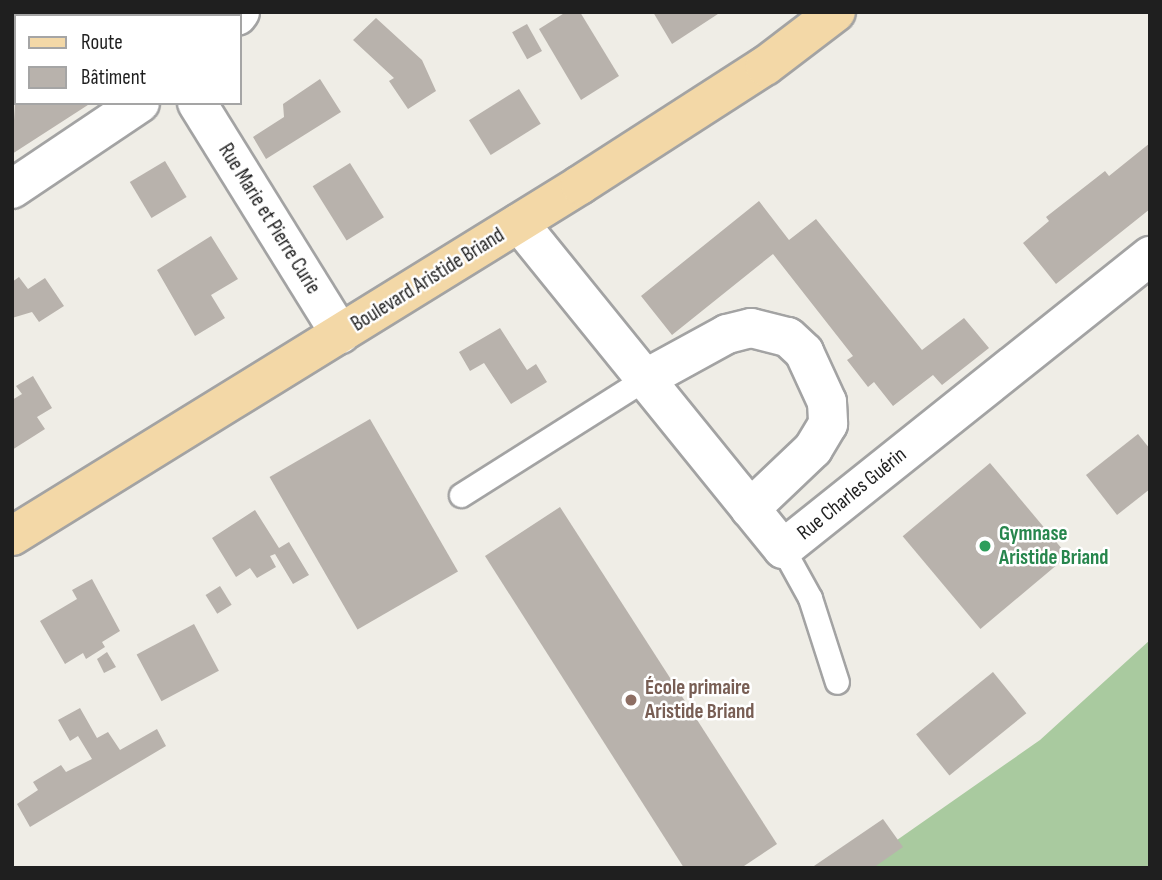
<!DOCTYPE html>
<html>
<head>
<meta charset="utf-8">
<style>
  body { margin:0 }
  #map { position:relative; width:1162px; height:880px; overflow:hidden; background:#efede6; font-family:"Sofia Sans Condensed",sans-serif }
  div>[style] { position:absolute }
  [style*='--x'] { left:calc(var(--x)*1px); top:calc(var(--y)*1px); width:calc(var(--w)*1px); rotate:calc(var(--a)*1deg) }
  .forest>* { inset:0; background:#a9ca9f }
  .building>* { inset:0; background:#b8b2ac; transform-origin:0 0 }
  .roads { filter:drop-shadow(2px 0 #a3a3a3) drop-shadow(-2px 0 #a3a3a3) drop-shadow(0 2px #a3a3a3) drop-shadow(0 -2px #a3a3a3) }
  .lane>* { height:23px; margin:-11.5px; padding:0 11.5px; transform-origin:11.5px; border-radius:11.5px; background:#fff }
  .street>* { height:38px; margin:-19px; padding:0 19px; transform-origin:19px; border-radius:19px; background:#fff }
  .primary>* { height:38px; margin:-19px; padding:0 19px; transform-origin:19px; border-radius:19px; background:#f3d8a7 }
  .dots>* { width:19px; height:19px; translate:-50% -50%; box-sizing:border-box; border:4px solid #fff; border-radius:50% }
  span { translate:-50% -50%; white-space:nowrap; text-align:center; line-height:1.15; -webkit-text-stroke:5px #fff; paint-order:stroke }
  .street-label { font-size:21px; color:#1f1f1f }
  .leisure-label { font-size:21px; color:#27864d; font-weight:700 }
  .left { translate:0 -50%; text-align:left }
  .education-label { font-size:21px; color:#785e54; font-weight:700 }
  .frame { position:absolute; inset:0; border:14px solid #1f1f1f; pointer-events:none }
  .legend { position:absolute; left:14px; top:14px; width:228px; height:91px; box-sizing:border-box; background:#fff; border:2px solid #a5a5a5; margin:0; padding:9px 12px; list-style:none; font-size:21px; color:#1f1f1f }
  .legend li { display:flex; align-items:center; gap:14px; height:35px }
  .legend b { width:35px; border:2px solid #a5a5a5 }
</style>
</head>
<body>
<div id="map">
  <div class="forest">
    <div style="clip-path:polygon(1150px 640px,1150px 868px,857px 868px,1040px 740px)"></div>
  </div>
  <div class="building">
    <div style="clip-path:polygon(566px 12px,580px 12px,619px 76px,581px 100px,539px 29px)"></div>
    <div style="clip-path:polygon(653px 12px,721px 12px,672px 44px)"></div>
    <div style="clip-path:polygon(376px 18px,422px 60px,436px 91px,408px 109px,389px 81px,394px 78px,353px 40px)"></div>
    <div style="left:527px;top:24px;width:31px;height:17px;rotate:61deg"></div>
    <div style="clip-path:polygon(320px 79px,341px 112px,266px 159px,253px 137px,284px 117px,283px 104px)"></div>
    <div style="clip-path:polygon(16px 86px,16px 103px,91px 103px,12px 154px)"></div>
    <div style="left:519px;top:89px;width:41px;height:59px;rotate:58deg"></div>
    <div style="clip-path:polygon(1150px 143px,1150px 209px,1056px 284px,1023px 243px,1049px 221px,1046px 217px,1105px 171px,1109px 176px)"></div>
    <div style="left:165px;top:161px;width:42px;height:41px;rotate:59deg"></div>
    <div style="left:350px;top:163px;width:64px;height:44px;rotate:58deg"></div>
    <div style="clip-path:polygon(759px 201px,789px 240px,816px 219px,922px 350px,964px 318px,989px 348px,942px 385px,933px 375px,893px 406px,874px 382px,868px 387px,847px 360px,853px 356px,773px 254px,672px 335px,641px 296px)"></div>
    <div style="clip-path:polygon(211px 236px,238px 279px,211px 295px,225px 318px,195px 336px,157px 270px)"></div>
    <div style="clip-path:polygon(19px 277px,28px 289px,45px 278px,64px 306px,39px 322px,32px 312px,12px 318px,12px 282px)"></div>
    <div style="clip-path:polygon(500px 328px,527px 370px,536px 364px,547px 382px,511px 404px,484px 363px,470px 371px,459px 352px)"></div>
    <div style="clip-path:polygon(33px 376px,52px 408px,37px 417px,45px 429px,12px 450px,12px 400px,22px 394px,16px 386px)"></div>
    <div style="left:370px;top:419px;width:176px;height:116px;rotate:60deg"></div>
    <div style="clip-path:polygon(1138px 434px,1150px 449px,1150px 489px,1117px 515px,1086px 475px)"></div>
    <div style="left:990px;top:463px;width:121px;height:114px;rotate:50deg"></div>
    <div style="clip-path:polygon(560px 507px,777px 844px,741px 868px,684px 868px,485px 556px)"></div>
    <div style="clip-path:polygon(255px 510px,279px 548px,289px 542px,309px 575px,293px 584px,275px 554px,270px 556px,276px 567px,257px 578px,250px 568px,236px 577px,212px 538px)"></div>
    <div style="clip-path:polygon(92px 579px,120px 631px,102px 642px,105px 647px,86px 659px,83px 653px,65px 664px,40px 621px,77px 599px,72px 590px)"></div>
    <div style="left:220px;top:586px;width:22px;height:17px;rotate:58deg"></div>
    <div style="left:194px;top:624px;width:53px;height:65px;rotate:62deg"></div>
    <div style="clip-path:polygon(107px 652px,116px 667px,104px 673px,97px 659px)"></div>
    <div style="left:993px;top:672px;width:53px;height:99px;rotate:51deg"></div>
    <div style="clip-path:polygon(80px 708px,97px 738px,108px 732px,120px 750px,157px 729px,166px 746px,30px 827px,17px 804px,38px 790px,33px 782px,61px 765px,66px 772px,92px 759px,78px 736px,70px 741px,58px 720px)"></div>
    <div style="clip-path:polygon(883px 819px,903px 847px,873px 868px,811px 868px)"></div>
  </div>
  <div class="roads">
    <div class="lane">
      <div style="--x:461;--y:495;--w:215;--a:-32.3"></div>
      <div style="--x:783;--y:549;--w:56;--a:61.1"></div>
      <div style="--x:810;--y:598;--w:88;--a:72.2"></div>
    </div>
    <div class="street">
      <div style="--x:141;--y:12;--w:4;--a:63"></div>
      <div style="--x:237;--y:16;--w:5;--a:-53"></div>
      <div style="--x:197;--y:103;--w:272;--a:58.2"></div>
      <div style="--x:12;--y:189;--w:154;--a:-33.9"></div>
      <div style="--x:519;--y:223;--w:419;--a:51"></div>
      <div style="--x:783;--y:549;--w:470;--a:-38.6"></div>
      <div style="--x:643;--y:380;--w:96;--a:-28.7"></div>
      <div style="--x:727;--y:334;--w:25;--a:-14"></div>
      <div style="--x:751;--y:328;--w:38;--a:14"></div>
      <div style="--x:788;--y:337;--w:22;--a:43"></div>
      <div style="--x:804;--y:352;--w:55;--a:65.3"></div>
      <div style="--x:827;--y:402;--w:22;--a:87"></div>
      <div style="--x:828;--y:424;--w:29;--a:121"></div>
      <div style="--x:813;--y:449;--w:87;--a:136.4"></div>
    </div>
    <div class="primary">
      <div style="--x:12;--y:536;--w:668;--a:-31.71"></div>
      <div style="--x:580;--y:185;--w:220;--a:-32.8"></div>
      <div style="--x:765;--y:66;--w:89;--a:-37.3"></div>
    </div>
  </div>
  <div class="dots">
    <div style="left:985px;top:546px;background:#2e9e5b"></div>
    <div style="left:631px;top:700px;background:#8d6e63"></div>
  </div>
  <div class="street-label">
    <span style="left:269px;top:219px;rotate:58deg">Rue Marie et Pierre Curie</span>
    <span style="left:428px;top:280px;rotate:-32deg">Boulevard Aristide Briand</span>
    <span style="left:852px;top:494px;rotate:-39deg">Rue Charles Guérin</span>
  </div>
  <div class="leisure-label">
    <span class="left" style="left:999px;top:546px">Gymnase<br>Aristide Briand</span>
  </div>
  <div class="education-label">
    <span class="left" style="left:645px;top:700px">École primaire<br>Aristide Briand</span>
  </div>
  <div class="frame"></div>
  <ul class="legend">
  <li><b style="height:9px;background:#f3d8a7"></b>Route</li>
  <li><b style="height:19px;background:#b8b2ac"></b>Bâtiment</li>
  </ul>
</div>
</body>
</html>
